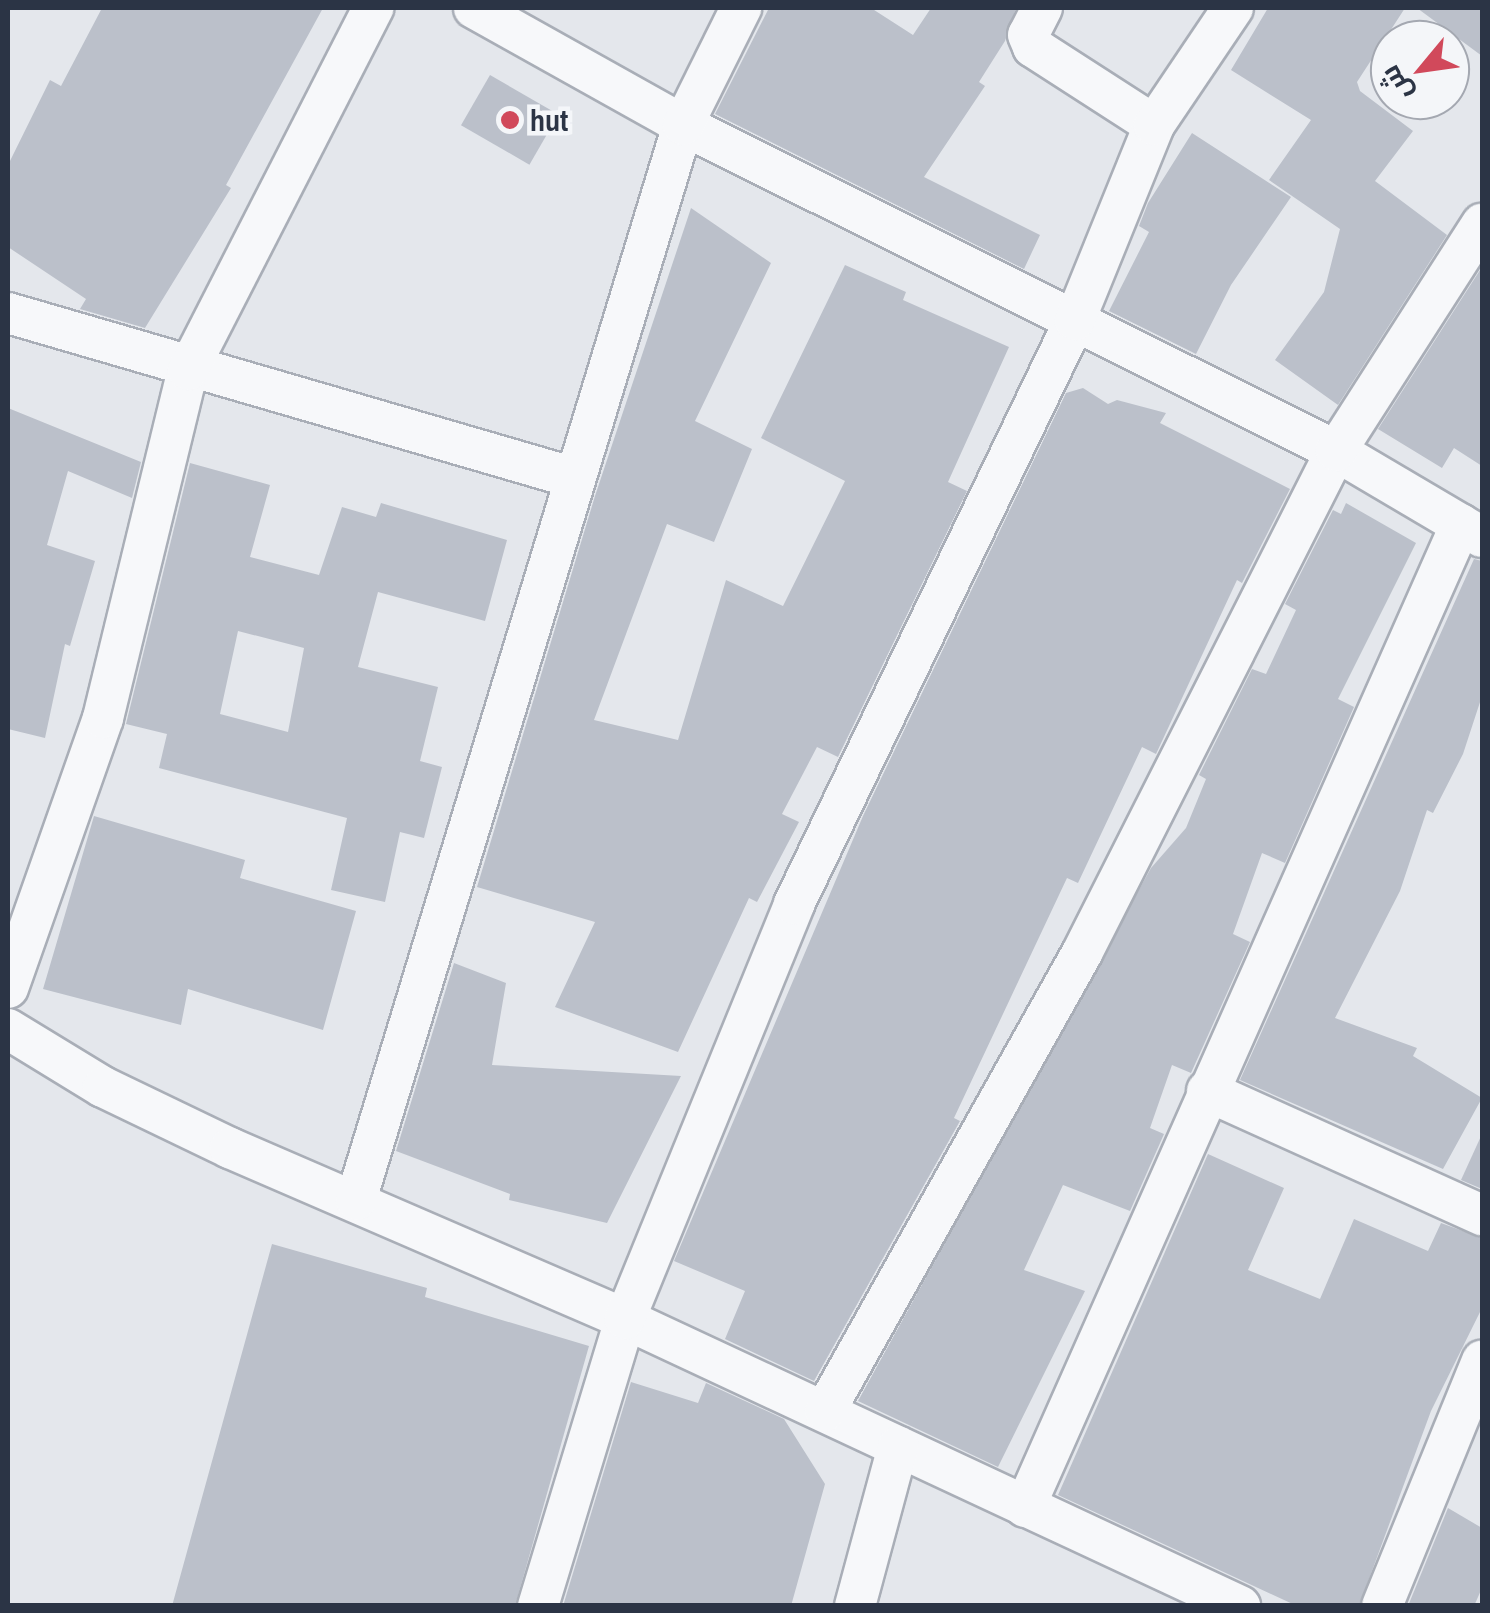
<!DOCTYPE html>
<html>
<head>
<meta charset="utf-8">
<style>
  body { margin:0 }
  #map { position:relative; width:1490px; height:1613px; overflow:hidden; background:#e4e7ec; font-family:"Archivo Narrow",Cairo,sans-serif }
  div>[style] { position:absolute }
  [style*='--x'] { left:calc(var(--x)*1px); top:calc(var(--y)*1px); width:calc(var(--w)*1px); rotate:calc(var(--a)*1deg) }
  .building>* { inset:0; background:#bbc0ca; transform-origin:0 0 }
  .roads { filter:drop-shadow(2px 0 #a9aeb7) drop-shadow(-2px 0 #a9aeb7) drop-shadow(0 2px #a9aeb7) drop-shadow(0 -2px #a9aeb7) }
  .street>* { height:40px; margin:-20px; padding:0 20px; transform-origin:20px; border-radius:20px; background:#f7f8fa }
  .dots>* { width:28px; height:28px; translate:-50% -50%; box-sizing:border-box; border:5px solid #f4f6f9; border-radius:50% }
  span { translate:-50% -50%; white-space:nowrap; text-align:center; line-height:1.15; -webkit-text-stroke:9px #f4f6f9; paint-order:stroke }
  .poi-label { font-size:30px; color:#2b3445; font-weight:700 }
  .left { translate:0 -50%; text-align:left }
  .frame { position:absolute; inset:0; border:10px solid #2b3445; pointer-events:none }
  .north { position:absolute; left:1370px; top:20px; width:100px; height:100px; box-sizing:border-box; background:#f4f6f9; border:2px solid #a4a8b1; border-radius:50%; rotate:241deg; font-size:28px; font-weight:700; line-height:40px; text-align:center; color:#2b3445 }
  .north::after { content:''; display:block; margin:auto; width:35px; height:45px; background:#d1495b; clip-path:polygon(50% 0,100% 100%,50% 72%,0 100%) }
</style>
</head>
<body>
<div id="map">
  <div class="building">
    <div style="clip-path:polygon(102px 8px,323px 8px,226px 185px,231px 188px,145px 328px,80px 309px,86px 299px,8px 247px,8px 165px,50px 80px,61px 86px)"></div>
    <div style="clip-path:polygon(769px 8px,871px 8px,913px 35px,931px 8px,1016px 8px,1005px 41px,979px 82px,985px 86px,924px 177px,1040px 235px,1024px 269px,715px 114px)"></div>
    <div style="clip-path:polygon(1268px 8px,1405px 8px,1357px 82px,1360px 91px,1413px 131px,1375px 181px,1447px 235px,1338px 405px,1275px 360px,1324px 292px,1340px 229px,1269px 180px,1311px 120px,1231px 70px)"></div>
    <div style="clip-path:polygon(1417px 8px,1482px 8px,1482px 56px)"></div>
    <div style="left:490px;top:75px;width:79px;height:58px;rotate:30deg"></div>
    <div style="clip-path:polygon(1192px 133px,1291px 197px,1231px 285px,1196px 354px,1109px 311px,1149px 232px,1139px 226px,1148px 203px)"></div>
    <div style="clip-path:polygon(691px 208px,771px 263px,695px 421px,752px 449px,714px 542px,667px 524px,594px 720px,678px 740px,726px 580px,783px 606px,845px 481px,761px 438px,845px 265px,906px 292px,903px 300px,1009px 347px,948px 482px,967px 491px,838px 757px,817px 747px,782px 814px,799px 822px,757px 902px,749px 898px,678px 1052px,555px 1007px,595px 922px,477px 887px,595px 496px)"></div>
    <div style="clip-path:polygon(1482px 267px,1482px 466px,1454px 448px,1442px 468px,1378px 429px)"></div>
    <div style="clip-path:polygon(1083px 388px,1108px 404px,1117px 400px,1166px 413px,1160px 423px,1290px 489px,1242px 583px,1237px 580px,1156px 754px,1142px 747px,1078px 883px,1067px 878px,954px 1118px,960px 1121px,814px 1381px,725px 1339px,745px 1291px,674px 1261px,863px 816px,1066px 393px)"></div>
    <div style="clip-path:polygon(8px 408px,141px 462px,132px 498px,68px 471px,47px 545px,95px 561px,70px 646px,65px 644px,45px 738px,8px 729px)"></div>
    <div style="clip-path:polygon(evenodd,190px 463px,270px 485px,250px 557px,319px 575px,342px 507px,376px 517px,381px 503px,507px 540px,485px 621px,378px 592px,358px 667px,438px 687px,420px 761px,442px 767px,424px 838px,400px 832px,385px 902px,331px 890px,347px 818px,159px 768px,167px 734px,126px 724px,190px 463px,238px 631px,304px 648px,288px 732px,220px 714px,238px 631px)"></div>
    <div style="clip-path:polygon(1346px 503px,1416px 543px,1338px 699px,1354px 707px,1285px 863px,1262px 853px,1233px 934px,1250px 942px,1191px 1073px,1172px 1065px,1150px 1128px,1164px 1134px,1130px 1211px,1063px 1185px,1024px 1270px,1085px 1291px,998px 1467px,858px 1401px,1151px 868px,1186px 828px,1206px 779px,1199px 775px,1252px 669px,1266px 674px,1296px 610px,1285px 604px,1333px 510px,1341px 514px)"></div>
    <div style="clip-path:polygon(1474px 559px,1482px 561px,1482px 696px,1463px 754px,1433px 813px,1427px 810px,1400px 891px,1335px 1018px,1417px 1048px,1413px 1056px,1482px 1098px,1443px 1169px,1240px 1080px)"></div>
    <div style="clip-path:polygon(94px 816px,245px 860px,240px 878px,356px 911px,323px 1030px,188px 989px,181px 1025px,43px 989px)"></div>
    <div style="clip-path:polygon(454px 963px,506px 983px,492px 1065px,681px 1076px,607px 1223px,509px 1200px,510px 1194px,396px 1151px)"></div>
    <div style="clip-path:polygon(1482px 1134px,1482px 1189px,1461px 1180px)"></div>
    <div style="clip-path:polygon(1208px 1154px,1284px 1188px,1248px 1270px,1320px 1299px,1354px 1219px,1428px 1251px,1441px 1223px,1482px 1238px,1482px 1308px,1431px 1411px,1359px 1606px,1297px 1606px,1058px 1495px)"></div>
    <div style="clip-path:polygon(272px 1244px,427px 1288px,425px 1297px,589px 1346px,515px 1606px,172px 1606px)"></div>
    <div style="clip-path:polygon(631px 1382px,698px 1403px,706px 1383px,784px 1419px,825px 1484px,791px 1606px,563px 1606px)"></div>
    <div style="clip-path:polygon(1448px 1508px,1482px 1528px,1482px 1588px,1474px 1606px,1408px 1606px)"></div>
  </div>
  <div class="roads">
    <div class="street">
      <div style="--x:474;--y:8;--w:240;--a:29.2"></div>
      <div style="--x:683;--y:125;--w:730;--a:26.53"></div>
      <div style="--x:1336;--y:451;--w:169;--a:30.5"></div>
      <div style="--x:1042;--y:8;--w:30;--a:117"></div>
      <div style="--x:1028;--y:35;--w:13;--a:67"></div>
      <div style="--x:1033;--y:47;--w:144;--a:32.8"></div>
      <div style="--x:8;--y:313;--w:591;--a:16.23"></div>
      <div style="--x:8;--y:988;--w:286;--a:-70.6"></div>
      <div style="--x:103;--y:718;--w:358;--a:-76.3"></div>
      <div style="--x:188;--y:370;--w:407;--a:-62.9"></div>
      <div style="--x:8;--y:1029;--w:111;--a:31.4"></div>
      <div style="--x:103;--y:1087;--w:141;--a:25.7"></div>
      <div style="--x:230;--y:1148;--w:430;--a:23.4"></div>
      <div style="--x:625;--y:1319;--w:679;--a:25.02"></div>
      <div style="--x:1207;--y:1091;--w:302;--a:24.3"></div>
      <div style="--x:356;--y:1200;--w:1124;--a:-73.08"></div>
      <div style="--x:683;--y:125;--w:131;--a:-63.6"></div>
      <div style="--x:825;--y:1411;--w:525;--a:-60.7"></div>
      <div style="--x:1082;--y:953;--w:563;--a:-63.16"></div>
      <div style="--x:1336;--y:451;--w:270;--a:-57.3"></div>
      <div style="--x:1025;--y:1507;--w:1075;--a:-66.08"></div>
      <div style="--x:538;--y:1606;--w:300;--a:-73.1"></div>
      <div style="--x:625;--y:1319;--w:448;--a:-67.8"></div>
      <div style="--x:794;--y:904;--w:648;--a:-64.3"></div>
      <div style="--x:1075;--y:320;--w:210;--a:-67.9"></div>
      <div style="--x:1154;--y:125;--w:141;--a:-56"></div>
      <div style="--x:855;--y:1606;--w:165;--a:-74.9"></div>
      <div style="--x:1382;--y:1606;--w:265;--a:-67.8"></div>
    </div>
  </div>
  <div class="dots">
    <div style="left:510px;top:120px;background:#d1495b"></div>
  </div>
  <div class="poi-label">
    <span class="left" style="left:530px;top:120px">hut</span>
  </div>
  <div class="frame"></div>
  <div class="north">ش</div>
</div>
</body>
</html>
